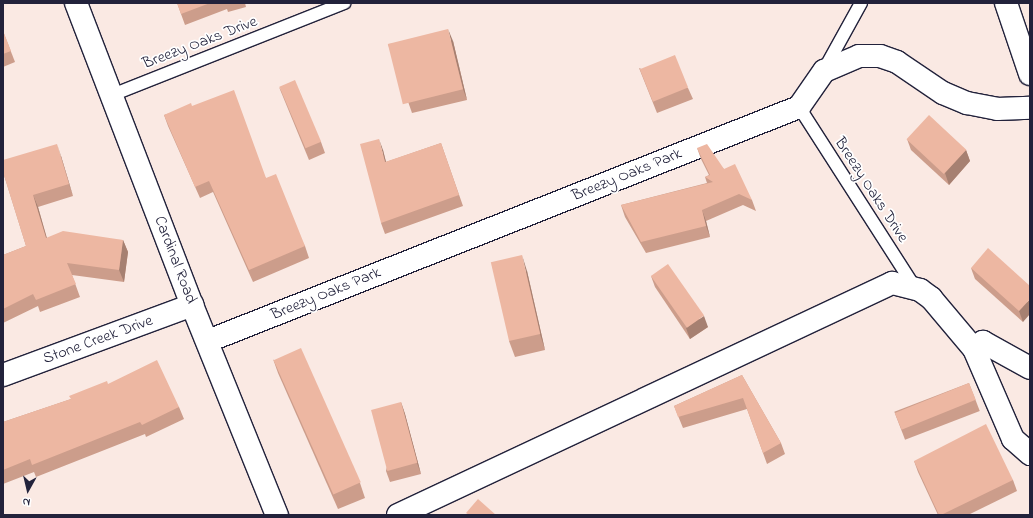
<!DOCTYPE html>
<html>
<head>
<meta charset="utf-8">
<style>
  body { margin:0 }
  #map { position:relative; width:1033px; height:518px; overflow:hidden; background:#fae9e3; font-family:"Indie Flower",sans-serif }
  div>[style] { position:absolute }
  [style*='--x'] { left:calc(var(--x)*1px); top:calc(var(--y)*1px); width:calc(var(--w)*1px); rotate:calc(var(--a)*1deg) }
  .roads { filter:drop-shadow(1px 0 #22223b) drop-shadow(-1px 0 #22223b) drop-shadow(0 1px #22223b) drop-shadow(0 -1px #22223b) }
  .service>* { height:12px; margin:-6px; padding:0 6px; transform-origin:6px; border-radius:6px; background:#fff }
  .minor>* { height:22px; margin:-11px; padding:0 11px; transform-origin:11px; border-radius:11px; background:#fff }
  .tertiary>* { height:22px; margin:-11px; padding:0 11px; transform-origin:11px; border-radius:11px; background:#fff }
  .wall>* { inset:0; background:#cc9d8b; transform-origin:0 0 }
  .shaded-wall>* { inset:0; background:#a68071 }
  .building>* { inset:0; background:#edb7a2; transform-origin:0 0 }
  span { translate:-50% -50%; white-space:nowrap; text-align:center; line-height:1.15; -webkit-text-stroke:3.5px #fff; paint-order:stroke }
  .street-label { font-size:16px; color:#22223b }
  .frame { position:absolute; inset:0; border:4px solid #22223b; pointer-events:none }
  .north { position:absolute; left:8px; top:470px; width:40px; height:40px; -webkit-text-stroke:3px #fff; paint-order:stroke; rotate:188deg; font-size:11px; font-weight:700; line-height:16px; text-align:center; color:#22223b }
  .north::after { content:''; display:block; margin:auto; width:14px; height:18px; background:#22223b; clip-path:polygon(50% 0,100% 100%,50% 72%,0 100%) }
</style>
</head>
<body>
<div id="map">
  <div class="roads">
    <div class="service">
      <div style="--x:824;--y:70;--w:77;--a:-61.1"></div>
      <div style="--x:112;--y:95;--w:250;--a:-21.6"></div>
      <div style="--x:799;--y:107;--w:216;--a:57.3"></div>
    </div>
    <div class="minor">
      <div style="--x:1006;--y:3;--w:75;--a:71.3"></div>
      <div style="--x:208;--y:341;--w:636;--a:-21.6"></div>
      <div style="--x:799;--y:107;--w:44;--a:-55.2"></div>
      <div style="--x:824;--y:71;--w:38;--a:-23"></div>
      <div style="--x:859;--y:56;--w:21;--a:0"></div>
      <div style="--x:880;--y:56;--w:18;--a:19"></div>
      <div style="--x:897;--y:62;--w:55;--a:34"></div>
      <div style="--x:943;--y:93;--w:26;--a:23"></div>
      <div style="--x:967;--y:103;--w:31;--a:11"></div>
      <div style="--x:997;--y:109;--w:33;--a:-2"></div>
      <div style="--x:1030;--y:368;--w:54;--a:-151"></div>
      <div style="--x:983;--y:342;--w:11;--a:142"></div>
      <div style="--x:974;--y:349;--w:98;--a:66.6"></div>
      <div style="--x:1013;--y:439;--w:23;--a:41"></div>
      <div style="--x:3;--y:375;--w:202;--a:-20.3"></div>
      <div style="--x:398;--y:515;--w:546;--a:-25.16"></div>
      <div style="--x:892;--y:283;--w:29;--a:14"></div>
      <div style="--x:920;--y:290;--w:14;--a:36"></div>
      <div style="--x:931;--y:298;--w:67;--a:49.9"></div>
    </div>
    <div class="tertiary">
      <div style="--x:76;--y:3;--w:324;--a:69"></div>
      <div style="--x:192;--y:305;--w:227;--a:68"></div>
    </div>
  </div>
  <div class="wall">
    <div style="clip-path:polygon(177px 3px,245px 3px,246px 7px,228px 12px,227px 9px,185px 25px)"></div>
    <div style="clip-path:polygon(3px 31px,15px 62px,3px 67px)"></div>
    <div style="clip-path:polygon(453px 41px,467px 100px,412px 113px,388px 44px)"></div>
    <div style="clip-path:polygon(639px 68px,688px 88px,693px 99px,657px 113px)"></div>
    <div style="clip-path:polygon(279px 87px,321px 142px,325px 153px,309px 160px)"></div>
    <div style="clip-path:polygon(192px 106px,266px 178px,305px 246px,309px 258px,253px 282px,213px 192px,200px 198px,168px 126px,164px 115px)"></div>
    <div style="clip-path:polygon(907px 139px,966px 150px,970px 161px,949px 185px,911px 150px)"></div>
    <div style="clip-path:polygon(441px 143px,463px 206px,385px 234px,381px 223px,383px 150px,386px 162px)"></div>
    <div style="clip-path:polygon(697px 148px,724px 169px,752px 200px,756px 211px,743px 205px,706px 221px,710px 237px,646px 253px,625px 217px,621px 205px,707px 183px,705px 177px,709px 175px,701px 159px)"></div>
    <div style="clip-path:polygon(61px 156px,73px 196px,38px 207px,47px 238px,123px 240px,128px 252px,124px 282px,72px 275px,80px 297px,40px 312px,38px 306px,3px 323px,3px 255px,26px 246px,3px 172px)"></div>
    <div style="clip-path:polygon(971px 268px,1030px 286px,1023px 322px,975px 279px)"></div>
    <div style="clip-path:polygon(527px 271px,545px 350px,515px 357px,509px 341px)"></div>
    <div style="clip-path:polygon(651px 276px,708px 327px,690px 339px,655px 287px)"></div>
    <div style="clip-path:polygon(273px 359px,360px 483px,365px 498px,338px 509px,278px 373px)"></div>
    <div style="clip-path:polygon(742px 375px,781px 443px,785px 454px,767px 464px,747px 409px,683px 428px,674px 406px)"></div>
    <div style="left:969px;top:383px;width:30px;height:80px;rotate:69deg"></div>
    <div style="clip-path:polygon(108px 384px,179px 407px,184px 419px,146px 437px,145px 434px,36px 477px,34px 472px,3px 484px,3px 422px,71px 399px)"></div>
    <div style="clip-path:polygon(401px 402px,405px 414px,421px 474px,390px 482px,386px 471px)"></div>
    <div style="clip-path:polygon(914px 461px,1013px 480px,1017px 491px,968px 515px,938px 515px,918px 472px)"></div>
  </div>
  <div class="shaded-wall">
    <div style="clip-path:polygon(448px 29px,453px 41px,467px 100px,463px 89px)"></div>
    <div style="clip-path:polygon(379px 139px,383px 150px,389px 174px,385px 162px)"></div>
    <div style="clip-path:polygon(57px 144px,61px 156px,73px 196px,69px 184px)"></div>
    <div style="clip-path:polygon(966px 150px,970px 161px,949px 185px,945px 173px)"></div>
    <div style="clip-path:polygon(33px 195px,38px 207px,50px 250px,46px 238px)"></div>
    <div style="clip-path:polygon(702px 210px,706px 221px,710px 237px,706px 226px)"></div>
    <div style="clip-path:polygon(123px 240px,128px 252px,124px 282px,119px 270px)"></div>
    <div style="clip-path:polygon(522px 255px,527px 271px,545px 350px,540px 334px)"></div>
    <div style="clip-path:polygon(1030px 299px,1030px 314px,1023px 322px,1019px 311px)"></div>
    <div style="clip-path:polygon(704px 316px,708px 327px,690px 339px,686px 328px)"></div>
    <div style="clip-path:polygon(401px 402px,405px 414px,421px 474px,417px 463px)"></div>
  </div>
  <div class="building">
    <div style="clip-path:polygon(177px 3px,210px 3px,181px 14px)"></div>
    <div style="left:448px;top:29px;width:62px;height:62px;rotate:76deg"></div>
    <div style="clip-path:polygon(3px 31px,11px 51px,3px 54px)"></div>
    <div style="left:675px;top:55px;width:35px;height:38px;rotate:68deg"></div>
    <div style="left:295px;top:80px;width:67px;height:17px;rotate:67deg"></div>
    <div style="clip-path:polygon(234px 90px,266px 178px,276px 174px,305px 246px,249px 270px,209px 181px,195px 187px,164px 115px,191px 103px,192px 106px)"></div>
    <div style="left:929px;top:115px;width:51px;height:33px;rotate:43deg"></div>
    <div style="clip-path:polygon(379px 139px,385px 162px,441px 143px,459px 195px,381px 223px,360px 144px)"></div>
    <div style="clip-path:polygon(57px 144px,69px 184px,33px 195px,46px 238px,63px 231px,123px 240px,119px 270px,67px 263px,76px 284px,36px 300px,33px 294px,3px 309px,3px 255px,26px 246px,3px 172px,3px 160px)"></div>
    <div style="clip-path:polygon(707px 144px,724px 169px,735px 164px,752px 200px,739px 194px,702px 210px,706px 226px,641px 242px,621px 205px,713px 182px,705px 177px,710px 175px,697px 148px)"></div>
    <div style="clip-path:polygon(988px 248px,1030px 286px,1030px 299px,1019px 311px,971px 268px)"></div>
    <div style="left:522px;top:255px;width:81px;height:32px;rotate:77deg"></div>
    <div style="left:668px;top:264px;width:63px;height:21px;rotate:55deg"></div>
    <div style="left:301px;top:348px;width:147px;height:30px;rotate:66deg"></div>
    <div style="clip-path:polygon(157px 360px,179px 407px,142px 425px,140px 422px,32px 465px,30px 459px,3px 470px,3px 422px,71px 399px,69px 396px,107px 381px,108px 384px)"></div>
    <div style="clip-path:polygon(742px 375px,781px 443px,763px 453px,743px 398px,678px 417px,674px 406px)"></div>
    <div style="left:969px;top:383px;width:18px;height:80px;rotate:68deg"></div>
    <div style="left:401px;top:402px;width:63px;height:31px;rotate:75deg"></div>
    <div style="clip-path:polygon(986px 424px,1013px 480px,941px 515px,939px 515px,914px 461px)"></div>
    <div style="clip-path:polygon(478px 499px,496px 515px,469px 515px,466px 513px)"></div>
  </div>
  <div class="street-label">
    <span style="left:200px;top:43px;rotate:-21deg">Breezy Oaks Drive</span>
    <span style="left:627px;top:175px;rotate:-22deg">Breezy Oaks Park</span>
    <span style="left:871px;top:190px;rotate:57deg">Breezy Oaks Drive</span>
    <span style="left:175px;top:260px;rotate:69deg">Cardinal Road</span>
    <span style="left:326px;top:294px;rotate:-22deg">Breezy Oaks Park</span>
    <span style="left:98px;top:340px;rotate:-20deg">Stone Creek Drive</span>
  </div>
  <div class="frame"></div>
  <div class="north">N</div>
</div>
</body>
</html>
